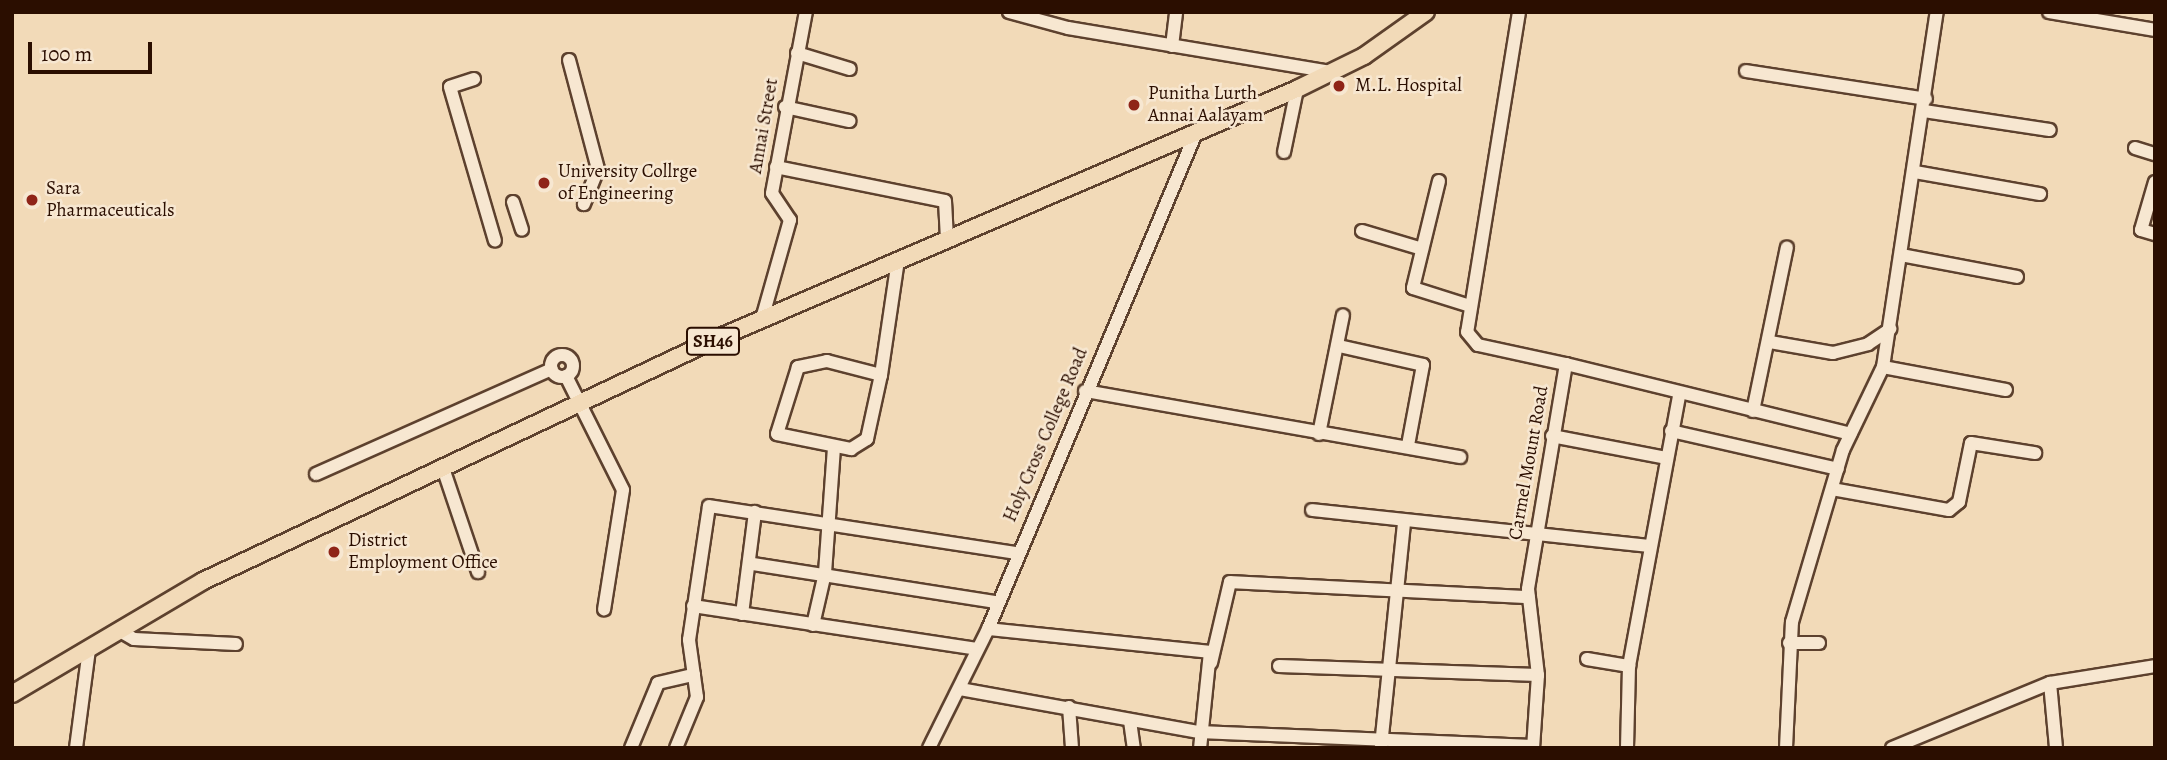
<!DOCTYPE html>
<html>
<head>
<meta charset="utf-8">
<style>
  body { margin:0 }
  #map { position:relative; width:2167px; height:760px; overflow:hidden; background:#f2dab8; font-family:Alegreya,serif }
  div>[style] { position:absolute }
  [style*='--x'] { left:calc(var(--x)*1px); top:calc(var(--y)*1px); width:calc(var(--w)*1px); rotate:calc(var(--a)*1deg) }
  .roads { filter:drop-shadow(2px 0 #5d412e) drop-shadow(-2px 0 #5d412e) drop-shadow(0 2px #5d412e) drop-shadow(0 -2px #5d412e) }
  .minor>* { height:12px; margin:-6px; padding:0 6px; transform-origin:6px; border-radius:6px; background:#f7e7d1 }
  .minor>.ring { margin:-6px; padding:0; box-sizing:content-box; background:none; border:12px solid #f7e7d1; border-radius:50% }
  .major>* { height:16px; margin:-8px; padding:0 8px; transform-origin:8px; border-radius:8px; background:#f2dab8 }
  .dots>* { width:19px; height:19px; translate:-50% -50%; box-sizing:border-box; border:4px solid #f7e7d1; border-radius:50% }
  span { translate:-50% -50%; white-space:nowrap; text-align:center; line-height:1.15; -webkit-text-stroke:5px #f7e7d1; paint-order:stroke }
  .shield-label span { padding:2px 5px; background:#f7e7d1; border:2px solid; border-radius:5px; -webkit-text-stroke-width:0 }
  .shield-label { font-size:18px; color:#2b0e00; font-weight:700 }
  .poi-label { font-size:19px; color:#2b0e00 }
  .left { translate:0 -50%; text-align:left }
  .street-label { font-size:19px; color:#2b0e00 }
  .frame { position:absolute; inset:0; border:14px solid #2b0e00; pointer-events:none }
  .scale { position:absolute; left:28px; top:42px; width:124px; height:32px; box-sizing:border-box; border:4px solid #2b0e00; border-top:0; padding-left:9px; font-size:21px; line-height:24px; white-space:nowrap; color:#2b0e00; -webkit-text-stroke:5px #f7e7d1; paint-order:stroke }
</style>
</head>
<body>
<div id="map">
  <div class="roads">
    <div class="minor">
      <div style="--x:1009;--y:12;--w:61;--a:15.2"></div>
      <div style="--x:1068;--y:28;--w:266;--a:9.5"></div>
      <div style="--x:1519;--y:12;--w:324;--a:99.2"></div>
      <div style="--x:1467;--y:332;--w:17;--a:50"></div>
      <div style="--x:1478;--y:345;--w:90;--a:12.2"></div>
      <div style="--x:1566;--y:364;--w:228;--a:99.6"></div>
      <div style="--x:1528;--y:589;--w:87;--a:83.4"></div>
      <div style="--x:1538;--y:675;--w:73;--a:93.9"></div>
      <div style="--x:2049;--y:12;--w:108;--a:9.6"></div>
      <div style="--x:1172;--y:46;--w:34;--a:-83"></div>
      <div style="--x:797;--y:53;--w:55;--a:16.8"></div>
      <div style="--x:569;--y:60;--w:113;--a:75.1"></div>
      <div style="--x:598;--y:169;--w:38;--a:112"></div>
      <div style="--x:1746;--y:71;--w:182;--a:8.8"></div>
      <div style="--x:474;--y:79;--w:25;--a:162"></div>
      <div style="--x:450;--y:87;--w:160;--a:73.7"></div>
      <div style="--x:785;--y:107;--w:66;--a:12.3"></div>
      <div style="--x:1924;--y:111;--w:127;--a:8.6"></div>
      <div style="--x:2135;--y:148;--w:21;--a:17"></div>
      <div style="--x:1284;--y:152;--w:64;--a:-78.3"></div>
      <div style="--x:776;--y:167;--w:172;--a:11.4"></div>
      <div style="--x:945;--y:201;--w:37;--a:87"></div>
      <div style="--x:1915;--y:172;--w:127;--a:10"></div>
      <div style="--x:1439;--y:181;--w:110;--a:103.7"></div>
      <div style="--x:1413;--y:288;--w:57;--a:17.5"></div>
      <div style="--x:2155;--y:182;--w:50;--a:106.3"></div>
      <div style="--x:2141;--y:230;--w:15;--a:16"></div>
      <div style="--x:513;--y:202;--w:29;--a:72"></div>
      <div style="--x:1362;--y:231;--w:63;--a:16.7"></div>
      <div style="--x:1901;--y:255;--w:118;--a:10.7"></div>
      <div style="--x:762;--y:319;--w:103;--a:-74.2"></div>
      <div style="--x:790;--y:220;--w:32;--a:-124"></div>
      <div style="--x:772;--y:193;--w:184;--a:-79.4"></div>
      <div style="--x:1770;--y:342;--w:64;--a:9.9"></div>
      <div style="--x:1833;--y:353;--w:36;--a:-14"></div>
      <div style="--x:1868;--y:344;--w:27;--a:-34"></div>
      <div style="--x:1339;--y:346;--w:86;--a:12.7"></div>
      <div style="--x:1423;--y:365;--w:81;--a:100.6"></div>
      <div class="ring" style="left:551px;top:355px;width:10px;height:10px"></div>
      <div style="--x:1566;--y:364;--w:293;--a:13.8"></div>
      <div style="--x:1883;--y:367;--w:125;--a:10.6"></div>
      <div style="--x:881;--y:375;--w:56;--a:-165.5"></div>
      <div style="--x:827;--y:361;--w:30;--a:168"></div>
      <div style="--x:798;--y:367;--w:70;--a:107.4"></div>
      <div style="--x:777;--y:434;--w:76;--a:11.5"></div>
      <div style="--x:851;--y:449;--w:19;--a:-32"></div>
      <div style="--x:867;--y:439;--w:66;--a:-77.7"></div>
      <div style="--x:881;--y:375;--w:116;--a:-81.6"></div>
      <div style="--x:566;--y:376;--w:127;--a:63.4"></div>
      <div style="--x:623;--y:490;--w:121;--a:99"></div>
      <div style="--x:1085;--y:391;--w:381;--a:10"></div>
      <div style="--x:1753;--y:411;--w:167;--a:-78.3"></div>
      <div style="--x:1671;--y:431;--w:171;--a:12.8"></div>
      <div style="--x:1319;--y:434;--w:121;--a:-78.6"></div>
      <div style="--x:1552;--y:436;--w:116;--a:10.9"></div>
      <div style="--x:443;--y:468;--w:110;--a:71.4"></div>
      <div style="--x:316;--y:474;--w:258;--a:-24"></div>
      <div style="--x:1832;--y:489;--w:119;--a:10.2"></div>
      <div style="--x:1949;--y:510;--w:13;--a:-39"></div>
      <div style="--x:1959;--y:502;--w:60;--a:-78.5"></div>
      <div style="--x:1971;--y:443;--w:65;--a:8.9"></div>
      <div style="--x:1312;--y:510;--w:338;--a:6.1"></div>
      <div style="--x:753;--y:564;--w:246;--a:8.9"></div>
      <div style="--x:693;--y:606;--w:287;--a:8.6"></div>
      <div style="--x:742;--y:614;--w:103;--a:-82.7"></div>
      <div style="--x:813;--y:625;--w:53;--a:-77"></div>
      <div style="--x:825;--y:573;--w:127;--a:-85.9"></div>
      <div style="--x:988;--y:629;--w:223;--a:5.9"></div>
      <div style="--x:1210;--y:652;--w:97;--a:95.9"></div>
      <div style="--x:120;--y:631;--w:16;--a:30"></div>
      <div style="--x:134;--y:639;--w:102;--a:2.8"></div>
      <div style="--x:1789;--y:643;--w:30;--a:0"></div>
      <div style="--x:1587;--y:659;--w:43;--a:9.5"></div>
      <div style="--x:1211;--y:663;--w:83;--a:-76.8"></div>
      <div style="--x:1230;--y:582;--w:299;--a:2.9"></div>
      <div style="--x:1279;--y:666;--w:259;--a:2"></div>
      <div style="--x:2050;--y:683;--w:65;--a:84.7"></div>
      <div style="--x:960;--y:689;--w:243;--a:10.2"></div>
      <div style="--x:1199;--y:732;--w:334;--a:2.4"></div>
      <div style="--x:1069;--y:707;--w:41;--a:85.8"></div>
      <div style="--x:1130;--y:721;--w:27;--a:82"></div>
      <div style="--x:1381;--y:746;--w:224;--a:-84.1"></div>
      <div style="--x:76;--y:748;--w:100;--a:-82.5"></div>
      <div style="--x:631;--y:748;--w:70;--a:-67.4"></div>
      <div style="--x:658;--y:683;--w:37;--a:-13"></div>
      <div style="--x:676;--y:748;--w:55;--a:-67.6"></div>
      <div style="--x:697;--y:697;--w:58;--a:-98"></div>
      <div style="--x:689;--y:640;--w:135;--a:-81.5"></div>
      <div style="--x:709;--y:506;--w:312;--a:8.7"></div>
      <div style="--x:929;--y:748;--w:133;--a:-63.6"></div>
      <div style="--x:988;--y:629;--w:536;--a:-67.26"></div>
      <div style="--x:1627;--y:748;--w:82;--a:-88.6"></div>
      <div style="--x:1629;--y:666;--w:276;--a:-79.5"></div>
      <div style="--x:1786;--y:748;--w:126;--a:-87.3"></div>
      <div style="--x:1792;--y:622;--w:179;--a:-73.5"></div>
      <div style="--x:1843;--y:450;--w:92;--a:-64.3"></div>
      <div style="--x:1883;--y:367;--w:359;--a:-81.4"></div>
      <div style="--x:1892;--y:748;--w:171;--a:-22.4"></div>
      <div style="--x:2050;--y:683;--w:106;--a:-9.2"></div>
    </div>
    <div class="major">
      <div style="--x:12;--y:694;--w:222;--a:-30.6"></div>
      <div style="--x:203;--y:581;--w:560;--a:-25.28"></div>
      <div style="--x:709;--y:342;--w:640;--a:-23.28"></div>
      <div style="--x:1297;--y:89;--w:75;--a:-26.2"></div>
      <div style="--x:1364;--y:56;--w:76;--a:-35.4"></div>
    </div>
  </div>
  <div class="dots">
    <div style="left:1339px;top:86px;background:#8f2418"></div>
    <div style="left:1134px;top:105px;background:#8f2418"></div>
    <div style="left:544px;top:183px;background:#8f2418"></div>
    <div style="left:32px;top:200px;background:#8f2418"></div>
    <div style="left:334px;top:552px;background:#8f2418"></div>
  </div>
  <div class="shield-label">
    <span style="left:713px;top:341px">SH46</span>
  </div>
  <div class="poi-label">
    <span class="left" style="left:1355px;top:86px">M.L. Hospital</span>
    <span class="left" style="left:1148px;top:105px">Punitha Lurth<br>Annai Aalayam</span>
    <span class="left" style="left:558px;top:183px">University Collrge<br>of Engineering</span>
    <span class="left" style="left:46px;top:200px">Sara<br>Pharmaceuticals</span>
    <span class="left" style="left:348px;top:552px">District<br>Employment Office</span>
  </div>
  <div class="street-label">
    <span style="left:764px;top:126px;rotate:-80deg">Annai Street</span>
    <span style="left:1046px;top:435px;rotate:-67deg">Holy Cross College Road</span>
    <span style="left:1529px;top:463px;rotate:-80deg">Carmel Mount Road</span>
  </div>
  <div class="frame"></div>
  <div class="scale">100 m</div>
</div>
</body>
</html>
